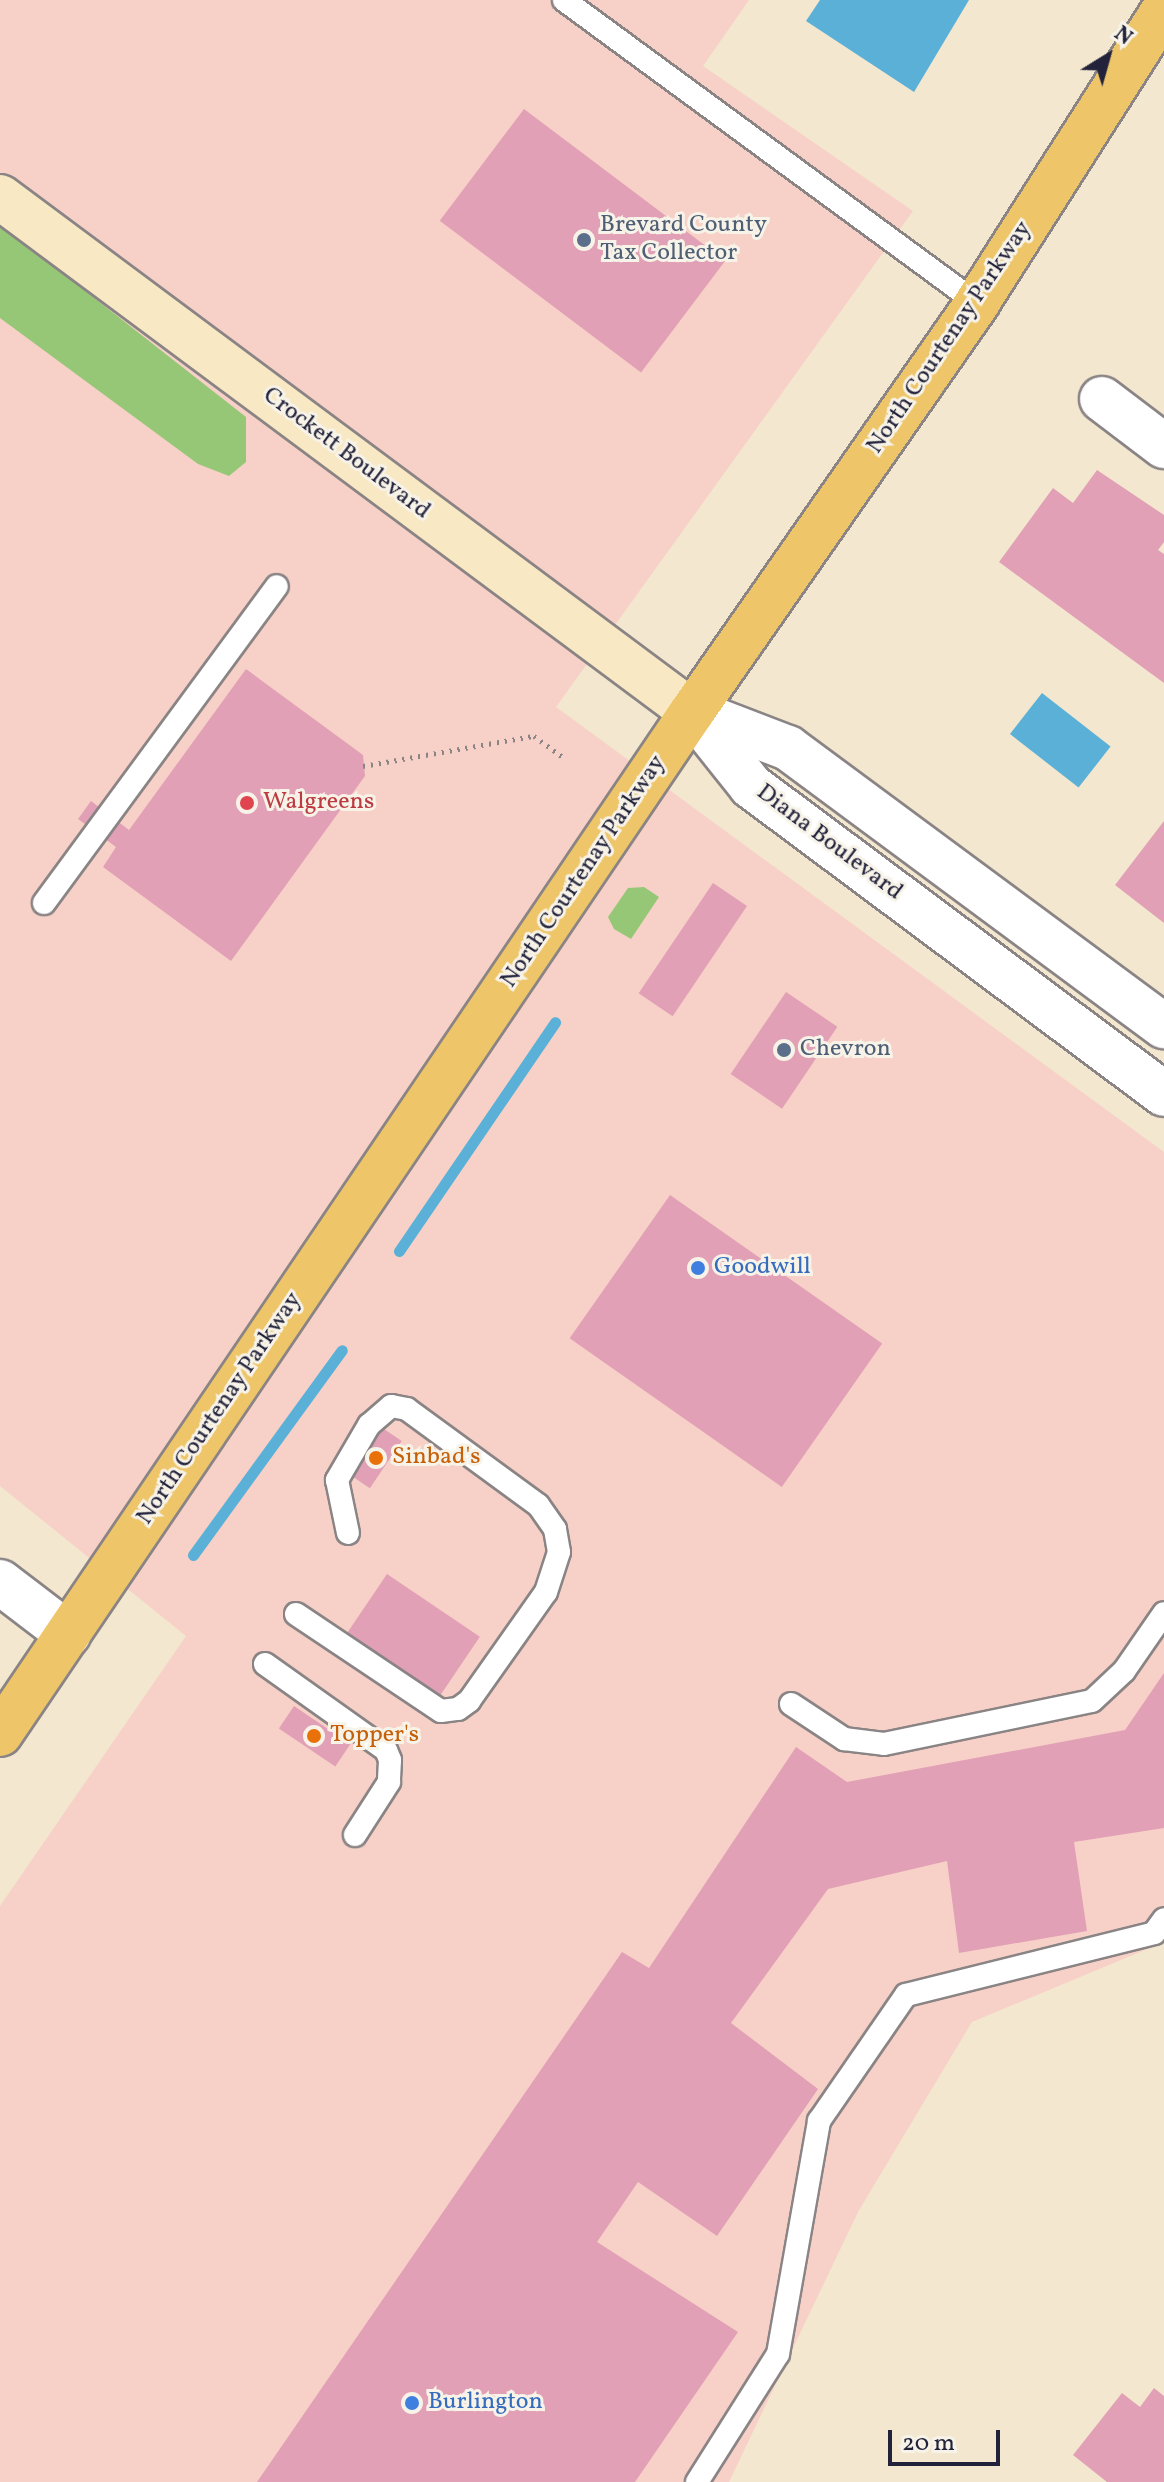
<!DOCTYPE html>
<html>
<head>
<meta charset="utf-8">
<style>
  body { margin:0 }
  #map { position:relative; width:1164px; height:2482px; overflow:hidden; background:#f3e7cf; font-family:Vollkorn,serif }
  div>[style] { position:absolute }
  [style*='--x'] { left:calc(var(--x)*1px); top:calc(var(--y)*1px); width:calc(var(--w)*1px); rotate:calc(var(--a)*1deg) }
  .built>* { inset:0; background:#f7d1c7 }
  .green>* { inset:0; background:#96c777 }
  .water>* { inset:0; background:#5bb0d7; transform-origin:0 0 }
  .stream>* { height:11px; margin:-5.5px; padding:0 5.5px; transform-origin:5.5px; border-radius:5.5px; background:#5bb0d7 }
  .building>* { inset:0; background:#e1a0b6; transform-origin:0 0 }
  .path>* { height:5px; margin-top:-2.5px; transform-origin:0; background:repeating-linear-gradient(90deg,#8a8485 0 2px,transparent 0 8px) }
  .roads { filter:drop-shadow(2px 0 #8a8485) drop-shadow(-2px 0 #8a8485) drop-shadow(0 2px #8a8485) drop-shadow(0 -2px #8a8485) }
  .lane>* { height:22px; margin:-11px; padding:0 11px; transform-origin:11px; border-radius:11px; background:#fff }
  .street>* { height:44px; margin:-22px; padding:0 22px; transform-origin:22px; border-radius:22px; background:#fff }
  .secondary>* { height:44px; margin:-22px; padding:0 22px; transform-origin:22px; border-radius:22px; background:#f8e8c3 }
  .primary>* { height:44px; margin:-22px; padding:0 22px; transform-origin:22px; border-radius:22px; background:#eec569 }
  .dots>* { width:22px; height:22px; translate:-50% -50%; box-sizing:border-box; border:4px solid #f7f3e8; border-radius:50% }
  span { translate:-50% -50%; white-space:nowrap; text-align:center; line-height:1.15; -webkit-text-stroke:6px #f7f3e8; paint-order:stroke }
  .service-label { font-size:24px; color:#4e5e75 }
  .left { translate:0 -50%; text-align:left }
  .street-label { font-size:24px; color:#22223b }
  .health-label { font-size:24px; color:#be3a42 }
  .shop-label { font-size:24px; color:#366cbe }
  .food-label { font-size:24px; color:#c56008 }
  .north { position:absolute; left:1068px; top:16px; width:80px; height:80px; -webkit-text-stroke:6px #f7f3e8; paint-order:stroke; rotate:37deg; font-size:22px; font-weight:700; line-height:32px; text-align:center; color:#22223b }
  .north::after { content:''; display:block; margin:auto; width:28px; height:36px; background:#22223b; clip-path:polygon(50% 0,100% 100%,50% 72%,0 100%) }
  .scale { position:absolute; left:888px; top:2430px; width:112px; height:36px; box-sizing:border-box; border:4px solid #22223b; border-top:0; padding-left:10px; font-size:24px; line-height:28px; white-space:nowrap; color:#22223b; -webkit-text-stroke:6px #f7f3e8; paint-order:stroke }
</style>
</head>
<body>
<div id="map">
  <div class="built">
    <div style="clip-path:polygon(0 0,749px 0,703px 66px,913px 211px,556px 707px,1164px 1152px,1164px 1942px,972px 2022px,858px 2212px,729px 2482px,0 2482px,0 1906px,186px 1636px,0 1486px)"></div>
  </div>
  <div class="green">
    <div style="clip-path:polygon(0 224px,246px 417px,246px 462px,229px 476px,198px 464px,0 318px)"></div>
    <div style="clip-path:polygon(644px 887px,659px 897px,631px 939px,614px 929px,608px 917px,628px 888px)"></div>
  </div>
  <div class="water">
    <div style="clip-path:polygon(820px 0,969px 0,914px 92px,806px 21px)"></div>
    <div style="left:1042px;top:693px;width:87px;height:52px;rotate:38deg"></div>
  </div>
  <div class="stream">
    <div style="--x:399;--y:1251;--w:277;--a:-55.7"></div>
    <div style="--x:193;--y:1555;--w:253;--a:-54"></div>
  </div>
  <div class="building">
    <div style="left:524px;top:109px;width:252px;height:140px;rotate:37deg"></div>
    <div style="clip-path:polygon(1097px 470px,1164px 515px,1164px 542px,1158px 550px,1164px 554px,1164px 683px,999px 562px,1053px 488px,1073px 503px)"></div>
    <div style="clip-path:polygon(246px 669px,363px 755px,365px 776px,231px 961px,103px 867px,116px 847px,78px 819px,91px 801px,129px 830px)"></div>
    <div style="clip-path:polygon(1164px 821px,1164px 923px,1115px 885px)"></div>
    <div style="left:713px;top:883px;width:41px;height:133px;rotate:34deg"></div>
    <div style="left:786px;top:992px;width:62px;height:99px;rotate:34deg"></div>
    <div style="left:670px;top:1195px;width:259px;height:175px;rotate:35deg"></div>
    <div style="left:381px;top:1427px;width:25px;height:57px;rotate:34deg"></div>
    <div style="left:387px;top:1574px;width:112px;height:71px;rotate:34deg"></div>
    <div style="clip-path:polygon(1164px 1673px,1164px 1828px,1074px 1842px,1087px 1931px,959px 1953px,947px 1861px,828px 1889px,731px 2023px,818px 2089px,717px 2236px,638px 2182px,597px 2242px,738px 2332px,635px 2482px,257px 2482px,622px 1952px,649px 1968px,796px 1747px,847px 1782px,1125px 1730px)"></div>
    <div style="left:294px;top:1706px;width:68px;height:27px;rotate:34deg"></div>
    <div style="clip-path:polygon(1154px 2388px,1164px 2396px,1164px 2482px,1107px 2482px,1073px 2455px,1122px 2393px,1140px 2407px)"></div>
  </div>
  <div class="path">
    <div style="--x:363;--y:766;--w:174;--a:-10"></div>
    <div style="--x:534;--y:736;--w:36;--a:36"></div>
  </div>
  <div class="roads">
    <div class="lane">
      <div style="--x:564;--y:0;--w:512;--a:36.27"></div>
      <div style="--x:44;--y:903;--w:393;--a:-53.7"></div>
      <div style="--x:296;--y:1614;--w:174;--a:33.8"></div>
      <div style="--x:441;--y:1711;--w:17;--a:-7"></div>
      <div style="--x:458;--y:1709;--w:14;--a:-36"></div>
      <div style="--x:469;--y:1701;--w:133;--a:-54.8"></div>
      <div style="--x:546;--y:1592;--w:42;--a:-72"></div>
      <div style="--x:559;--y:1552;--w:23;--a:-100"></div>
      <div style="--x:555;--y:1529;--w:29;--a:-125"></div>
      <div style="--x:538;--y:1505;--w:162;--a:-143.8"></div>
      <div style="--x:407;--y:1409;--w:16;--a:-169"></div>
      <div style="--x:391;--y:1406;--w:29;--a:139"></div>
      <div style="--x:369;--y:1425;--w:64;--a:120.2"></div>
      <div style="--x:337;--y:1480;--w:54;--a:78.3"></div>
      <div style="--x:265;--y:1664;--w:148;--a:35.4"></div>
      <div style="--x:386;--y:1750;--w:11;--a:68"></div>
      <div style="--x:390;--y:1760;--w:22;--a:93"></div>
      <div style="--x:389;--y:1782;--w:63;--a:122.7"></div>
      <div style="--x:791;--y:1704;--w:64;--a:33.4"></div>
      <div style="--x:844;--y:1739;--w:40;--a:7.1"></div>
      <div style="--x:884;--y:1744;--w:212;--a:-11.7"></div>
      <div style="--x:1092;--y:1701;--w:44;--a:-43.2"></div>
      <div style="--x:1124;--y:1671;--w:70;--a:-55.4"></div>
      <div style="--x:697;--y:2482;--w:151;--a:-57.7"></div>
      <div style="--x:778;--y:2354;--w:237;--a:-80"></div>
      <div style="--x:819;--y:2121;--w:153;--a:-55.4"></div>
      <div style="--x:906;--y:1995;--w:256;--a:-14"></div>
      <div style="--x:1154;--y:1933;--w:17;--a:-54"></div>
    </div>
    <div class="street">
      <div style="--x:1102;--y:399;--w:78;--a:37.2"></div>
      <div style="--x:692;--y:712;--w:95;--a:51.4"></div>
      <div style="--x:751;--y:786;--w:515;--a:36.71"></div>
      <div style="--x:694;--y:712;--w:101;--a:21"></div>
      <div style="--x:788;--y:748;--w:468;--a:36.5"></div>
      <div style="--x:0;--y:1582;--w:86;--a:37.4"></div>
    </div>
    <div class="secondary">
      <div style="--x:0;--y:197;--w:863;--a:36.66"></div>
    </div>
    <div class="primary">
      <div style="--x:0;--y:1734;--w:1234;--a:-55.9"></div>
      <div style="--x:692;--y:712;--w:499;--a:-55.1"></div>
      <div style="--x:977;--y:303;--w:348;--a:-57.5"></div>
    </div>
  </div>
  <div class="dots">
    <div style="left:584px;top:240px;background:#5c6f8a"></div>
    <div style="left:247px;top:803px;background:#e0444e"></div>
    <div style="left:784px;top:1050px;background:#5c6f8a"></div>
    <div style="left:698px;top:1268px;background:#3f7fe0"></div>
    <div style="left:376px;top:1458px;background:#e8710a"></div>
    <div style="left:314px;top:1736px;background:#e8710a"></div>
    <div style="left:412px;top:2403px;background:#3f7fe0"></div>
  </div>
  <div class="service-label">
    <span class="left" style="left:600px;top:240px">Brevard County<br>Tax Collector</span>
    <span class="left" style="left:800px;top:1050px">Chevron</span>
  </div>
  <div class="street-label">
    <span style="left:950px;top:338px;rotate:-56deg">North Courtenay Parkway</span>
    <span style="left:346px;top:454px;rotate:37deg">Crockett Boulevard</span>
    <span style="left:829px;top:843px;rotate:37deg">Diana Boulevard</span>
    <span style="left:584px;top:872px;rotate:-56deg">North Courtenay Parkway</span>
    <span style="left:220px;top:1409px;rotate:-56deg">North Courtenay Parkway</span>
  </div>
  <div class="health-label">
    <span class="left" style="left:263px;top:803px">Walgreens</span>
  </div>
  <div class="shop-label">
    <span class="left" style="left:714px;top:1268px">Goodwill</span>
    <span class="left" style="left:428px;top:2403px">Burlington</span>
  </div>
  <div class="food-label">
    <span class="left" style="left:392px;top:1458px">Sinbad's</span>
    <span class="left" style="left:330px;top:1736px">Topper's</span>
  </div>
  <div class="north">N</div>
  <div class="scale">20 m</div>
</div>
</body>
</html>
